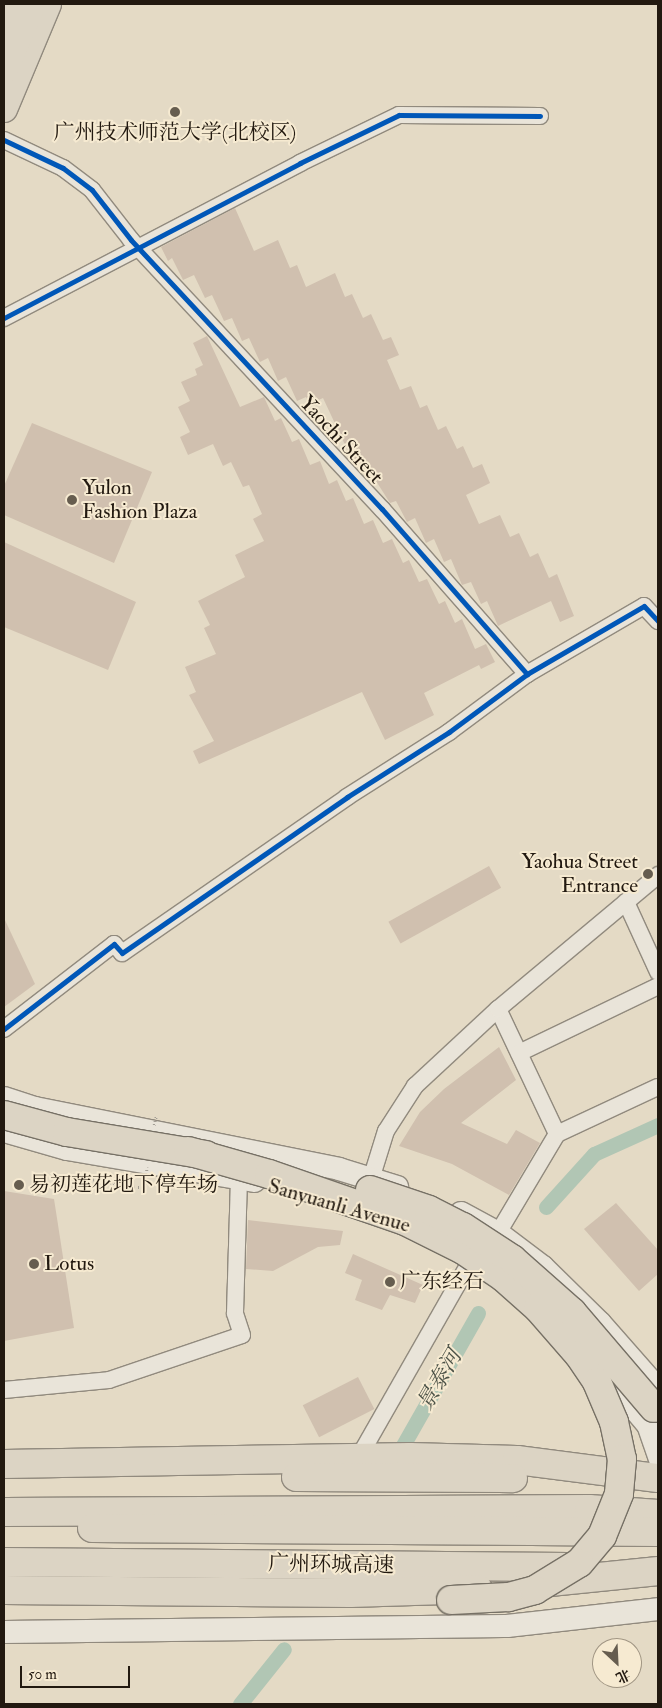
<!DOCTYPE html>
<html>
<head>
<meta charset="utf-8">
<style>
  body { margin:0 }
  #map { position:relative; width:662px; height:1708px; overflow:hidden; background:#e4dac5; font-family:"IM FELL Double Pica","Noto Serif SC",serif }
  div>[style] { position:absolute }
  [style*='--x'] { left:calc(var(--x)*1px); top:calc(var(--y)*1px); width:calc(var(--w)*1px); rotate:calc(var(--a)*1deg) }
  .canal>* { height:15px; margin:-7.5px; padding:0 7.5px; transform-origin:7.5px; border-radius:7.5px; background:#b1c6b4 }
  .building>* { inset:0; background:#d0c0af; transform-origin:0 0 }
  .path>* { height:2.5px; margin-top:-1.25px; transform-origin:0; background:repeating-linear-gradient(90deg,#a39e95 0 1px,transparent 0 3.5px) }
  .roads { filter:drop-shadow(1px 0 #918a7e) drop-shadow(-1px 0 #918a7e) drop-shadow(0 1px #918a7e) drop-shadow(0 -1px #918a7e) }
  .minor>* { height:16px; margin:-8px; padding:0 8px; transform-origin:8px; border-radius:8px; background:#e9e4d9 }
  .secondary>* { height:22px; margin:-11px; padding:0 11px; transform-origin:11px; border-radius:11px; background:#e9e4d9 }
  .primary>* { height:25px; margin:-12.5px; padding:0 12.5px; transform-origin:12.5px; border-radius:12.5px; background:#dcd4c4 }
  .trunk>* { height:26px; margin:-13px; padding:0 13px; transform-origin:13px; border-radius:13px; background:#dcd4c4 }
  .motorway>* { height:28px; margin:-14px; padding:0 14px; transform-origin:14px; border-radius:14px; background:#dcd4c4 }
  .path-bridge>* { height:2.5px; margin-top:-1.25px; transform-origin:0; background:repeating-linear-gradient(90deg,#a39e95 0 1px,transparent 0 3.5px) }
  .bridges { filter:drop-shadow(1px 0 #767065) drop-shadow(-1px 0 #767065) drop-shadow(0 1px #767065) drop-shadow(0 -1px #767065) }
  .motorway-bridge>* { height:28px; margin:-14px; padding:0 14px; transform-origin:14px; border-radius:14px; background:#dcd4c4 }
  .cycleway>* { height:5px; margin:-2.5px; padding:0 2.5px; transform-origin:2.5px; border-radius:2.5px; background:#0057b8 }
  .dots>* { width:14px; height:14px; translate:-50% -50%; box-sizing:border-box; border:2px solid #f6ead1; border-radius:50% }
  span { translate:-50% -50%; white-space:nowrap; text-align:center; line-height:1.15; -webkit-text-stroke:4px #f6ead1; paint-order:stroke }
  .poi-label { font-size:21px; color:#221910 }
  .left { translate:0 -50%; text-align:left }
  .right { translate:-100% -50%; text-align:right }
  .street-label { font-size:21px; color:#221910 }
  .water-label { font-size:22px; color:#4c5247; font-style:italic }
  .frame { position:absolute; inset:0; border:5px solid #221910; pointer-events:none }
  .north { position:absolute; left:592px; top:1638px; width:50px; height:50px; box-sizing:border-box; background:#f6ead1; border:1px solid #a19684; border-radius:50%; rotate:155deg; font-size:14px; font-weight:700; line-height:20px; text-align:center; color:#221910 }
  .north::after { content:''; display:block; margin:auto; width:18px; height:22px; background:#665d4f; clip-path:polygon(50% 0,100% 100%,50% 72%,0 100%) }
  .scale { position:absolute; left:20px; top:1666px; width:110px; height:22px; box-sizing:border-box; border:2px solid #221910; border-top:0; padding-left:6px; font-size:15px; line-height:18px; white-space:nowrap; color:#221910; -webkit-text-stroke:4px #f6ead1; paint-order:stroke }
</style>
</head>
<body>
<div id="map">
  <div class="canal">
    <div style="--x:546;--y:1207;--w:72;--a:-47.8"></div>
    <div style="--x:594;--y:1154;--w:70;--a:-24.4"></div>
    <div style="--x:402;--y:1447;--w:154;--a:-60.4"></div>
    <div style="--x:240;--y:1704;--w:70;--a:-51.3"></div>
  </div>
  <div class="building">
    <div style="clip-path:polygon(235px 208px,254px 251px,278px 240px,290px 268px,297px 265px,306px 287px,335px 273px,345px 297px,352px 294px,363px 318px,371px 314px,383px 340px,391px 337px,399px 355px,387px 360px,400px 390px,411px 386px,420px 408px,427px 405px,438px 430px,446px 426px,457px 449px,463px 446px,473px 468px,482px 464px,490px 483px,466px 495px,479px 524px,500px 515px,510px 537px,519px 533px,530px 557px,538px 553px,549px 578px,557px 574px,574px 616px,560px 622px,551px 601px,498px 626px,487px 601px,481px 604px,471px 582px,462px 585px,451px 559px,444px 562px,434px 539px,426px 543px,415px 518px,407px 522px,396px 501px,390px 503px,376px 481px,372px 483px,359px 462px,354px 464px,323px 398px,310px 404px,306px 397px,297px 401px,286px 377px,278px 381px,268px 358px,260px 362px,249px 338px,242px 341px,232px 318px,224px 321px,212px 295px,205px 298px,194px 275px,183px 280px,172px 258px,168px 261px,161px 247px)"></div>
    <div style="clip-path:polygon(207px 336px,240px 407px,264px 397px,275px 421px,281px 418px,292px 442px,299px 439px,310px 465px,320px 461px,329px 484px,337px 480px,346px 501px,353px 498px,364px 524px,373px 520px,383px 543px,392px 539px,403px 563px,409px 560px,419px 582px,427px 579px,439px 604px,445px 601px,455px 623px,462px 619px,475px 649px,486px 644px,495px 662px,481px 669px,479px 665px,424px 693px,434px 715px,385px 740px,362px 692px,199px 764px,193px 751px,214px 741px,189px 695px,196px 692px,185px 667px,216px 654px,204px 628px,210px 625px,198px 601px,245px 577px,235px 555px,264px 541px,253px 519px,262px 514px,249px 485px,243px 487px,231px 462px,223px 466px,213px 444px,188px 455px,180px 437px,190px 432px,178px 407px,190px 401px,181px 382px,197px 375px,195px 369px,203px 365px,193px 343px)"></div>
    <div style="clip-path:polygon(32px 423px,152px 472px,114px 563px,4px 515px,4px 486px)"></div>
    <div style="clip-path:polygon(4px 542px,136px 602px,108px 670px,4px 627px)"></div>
    <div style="left:489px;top:866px;width:25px;height:115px;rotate:61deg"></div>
    <div style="clip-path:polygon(4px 918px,35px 984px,4px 1007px)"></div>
    <div style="clip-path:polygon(499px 1047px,516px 1080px,461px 1123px,507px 1144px,516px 1130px,540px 1143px,509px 1195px,452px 1164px,399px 1146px,420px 1112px,444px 1089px)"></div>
    <div style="clip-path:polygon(4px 1191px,54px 1199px,74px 1328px,4px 1341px)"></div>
    <div style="clip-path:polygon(616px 1203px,658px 1250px,658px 1274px,639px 1291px,584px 1229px)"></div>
    <div style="clip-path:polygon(248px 1220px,343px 1231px,340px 1245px,318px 1247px,273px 1271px,246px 1269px)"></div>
    <div style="clip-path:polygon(353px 1254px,423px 1285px,415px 1303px,390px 1295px,382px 1310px,355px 1300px,362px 1280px,345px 1273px)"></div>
    <div style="left:358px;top:1377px;width:36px;height:62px;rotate:63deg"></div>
  </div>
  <div class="path">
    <div style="--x:86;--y:1178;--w:59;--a:9.8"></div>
  </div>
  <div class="roads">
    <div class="minor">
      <div style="--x:4;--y:140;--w:65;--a:25.4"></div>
      <div style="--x:63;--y:168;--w:36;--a:37"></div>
      <div style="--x:92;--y:190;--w:63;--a:52"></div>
      <div style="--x:131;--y:240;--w:368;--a:47"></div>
      <div style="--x:382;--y:509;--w:220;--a:48.7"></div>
      <div style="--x:527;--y:674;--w:135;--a:-30.2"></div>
      <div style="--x:644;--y:606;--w:21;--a:47"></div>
      <div style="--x:4;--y:318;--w:334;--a:-27.6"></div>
      <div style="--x:300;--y:163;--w:110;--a:-25.9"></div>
      <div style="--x:399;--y:115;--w:141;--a:0.4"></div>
      <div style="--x:626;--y:902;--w:77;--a:65.4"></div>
      <div style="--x:498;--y:1009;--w:138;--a:64.7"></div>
      <div style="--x:4;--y:1029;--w:139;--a:-37.7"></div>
      <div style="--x:114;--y:944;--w:12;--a:48"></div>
      <div style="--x:122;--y:953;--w:274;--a:-34.7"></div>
      <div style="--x:347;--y:797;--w:121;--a:-32.5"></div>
      <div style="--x:449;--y:732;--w:97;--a:-36.6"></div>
      <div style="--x:519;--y:1053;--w:154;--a:-25.7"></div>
      <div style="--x:368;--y:1189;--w:61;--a:-72.8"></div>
      <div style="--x:386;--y:1131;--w:54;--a:-57.2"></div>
      <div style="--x:415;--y:1086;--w:113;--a:-42.9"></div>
      <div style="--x:498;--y:1009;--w:209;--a:-39.9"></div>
      <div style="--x:498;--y:1233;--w:115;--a:-59.2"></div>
      <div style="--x:557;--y:1134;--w:111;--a:-25"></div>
      <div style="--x:4;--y:1390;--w:105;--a:-5.4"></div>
      <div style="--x:109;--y:1380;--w:140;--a:-18.7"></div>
      <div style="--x:242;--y:1335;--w:23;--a:-108"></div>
      <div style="--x:235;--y:1313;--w:135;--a:-88.3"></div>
      <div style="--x:645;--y:1425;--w:39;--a:71"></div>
      <div style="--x:364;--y:1448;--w:222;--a:-60.3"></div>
    </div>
    <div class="secondary">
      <div style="--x:4;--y:1098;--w:33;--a:18"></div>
      <div style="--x:35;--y:1108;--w:310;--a:11.3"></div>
      <div style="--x:339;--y:1169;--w:61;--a:17.2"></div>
      <div style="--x:4;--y:1131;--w:66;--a:15.9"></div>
      <div style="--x:67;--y:1149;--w:190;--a:9.7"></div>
      <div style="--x:461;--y:1213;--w:42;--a:28.4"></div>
      <div style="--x:498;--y:1233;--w:56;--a:37.1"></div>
      <div style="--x:543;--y:1267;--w:80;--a:44.5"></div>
      <div style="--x:600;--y:1323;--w:88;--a:48.7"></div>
      <div style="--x:591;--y:1357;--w:104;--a:50.1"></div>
      <div style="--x:4;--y:1632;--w:503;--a:-0.68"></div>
      <div style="--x:507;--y:1626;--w:152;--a:-6.4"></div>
    </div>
    <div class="primary">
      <div style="--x:4;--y:24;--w:22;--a:-68"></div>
      <div style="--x:4;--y:109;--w:114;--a:-67.3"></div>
    </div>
    <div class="trunk">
      <div style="--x:4;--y:71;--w:73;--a:-66.6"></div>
    </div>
    <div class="motorway">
      <div style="--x:4;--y:1464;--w:406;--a:-1"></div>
      <div style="--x:410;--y:1457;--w:107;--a:1.6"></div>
      <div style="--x:517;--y:1460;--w:142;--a:7.3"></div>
      <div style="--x:296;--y:1477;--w:217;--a:0.3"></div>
      <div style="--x:4;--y:1512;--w:585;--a:-0.29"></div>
      <div style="--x:589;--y:1509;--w:69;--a:4.1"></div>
      <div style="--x:92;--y:1528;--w:566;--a:0.4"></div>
      <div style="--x:4;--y:1562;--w:565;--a:0.51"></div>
      <div style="--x:540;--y:1583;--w:119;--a:-5.8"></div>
      <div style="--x:4;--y:1590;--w:346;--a:0.5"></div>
      <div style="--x:350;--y:1593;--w:128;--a:-1.8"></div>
    </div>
  </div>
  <div class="path-bridge">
    <div style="--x:154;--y:1125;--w:9;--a:-77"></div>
    <div style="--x:144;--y:1188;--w:21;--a:-82"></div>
  </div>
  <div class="bridges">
    <div class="motorway-bridge">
      <div style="--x:4;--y:1115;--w:65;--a:15.1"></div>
      <div style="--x:67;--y:1132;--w:141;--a:9.4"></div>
      <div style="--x:188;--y:1151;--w:84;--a:15.9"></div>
      <div style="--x:269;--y:1174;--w:144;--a:19.1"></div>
      <div style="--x:405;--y:1221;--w:65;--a:26.6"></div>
      <div style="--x:463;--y:1250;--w:48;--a:34"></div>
      <div style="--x:503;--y:1277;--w:47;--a:41.5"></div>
      <div style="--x:538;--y:1308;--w:62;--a:48.9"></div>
      <div style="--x:579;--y:1355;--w:32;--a:56"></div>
      <div style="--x:597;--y:1382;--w:43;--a:67"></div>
      <div style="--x:614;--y:1422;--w:38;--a:78"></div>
      <div style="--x:622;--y:1459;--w:35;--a:95"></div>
      <div style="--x:619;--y:1494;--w:45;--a:112"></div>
      <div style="--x:602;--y:1536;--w:35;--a:130"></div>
      <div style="--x:579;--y:1563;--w:52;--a:148.5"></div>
      <div style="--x:535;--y:1590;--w:28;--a:165"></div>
      <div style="--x:508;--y:1597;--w:57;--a:177"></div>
      <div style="--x:370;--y:1190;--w:62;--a:18.7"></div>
      <div style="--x:429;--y:1210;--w:38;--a:27"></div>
      <div style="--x:463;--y:1227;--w:59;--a:33.1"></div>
      <div style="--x:512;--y:1259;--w:80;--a:41.5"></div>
      <div style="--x:572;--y:1312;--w:126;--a:49.5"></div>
    </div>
  </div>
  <div class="cycleway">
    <div style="--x:4;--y:140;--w:65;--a:25.4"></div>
    <div style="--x:63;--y:168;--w:36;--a:37"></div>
    <div style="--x:92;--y:190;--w:63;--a:52"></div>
    <div style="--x:131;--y:240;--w:368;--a:47"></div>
    <div style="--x:382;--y:509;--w:220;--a:48.7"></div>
    <div style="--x:527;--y:674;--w:135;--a:-30.2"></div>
    <div style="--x:644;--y:606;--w:21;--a:47"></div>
    <div style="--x:4;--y:318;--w:334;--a:-27.6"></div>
    <div style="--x:300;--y:163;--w:110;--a:-25.9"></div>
    <div style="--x:399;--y:115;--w:141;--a:0.4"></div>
    <div style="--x:4;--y:1029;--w:139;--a:-37.7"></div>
    <div style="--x:114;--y:944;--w:12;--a:48"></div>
    <div style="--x:122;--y:953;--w:274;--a:-34.7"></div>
    <div style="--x:347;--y:797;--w:121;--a:-32.5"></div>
    <div style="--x:449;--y:732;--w:97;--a:-36.6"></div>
  </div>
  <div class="dots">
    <div style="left:175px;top:112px;background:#665d4f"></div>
    <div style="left:72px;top:500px;background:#665d4f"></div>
    <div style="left:648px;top:874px;background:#665d4f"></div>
    <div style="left:19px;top:1185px;background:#665d4f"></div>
    <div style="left:34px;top:1264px;background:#665d4f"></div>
    <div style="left:390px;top:1282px;background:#665d4f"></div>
  </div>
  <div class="poi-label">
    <span style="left:175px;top:133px">广州技术师范大学(北校区)</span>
    <span class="left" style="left:82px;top:500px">Yulon<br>Fashion Plaza</span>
    <span class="right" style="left:638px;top:874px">Yaohua Street<br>Entrance</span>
    <span class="left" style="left:29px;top:1185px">易初莲花地下停车场</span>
    <span class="left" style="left:44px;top:1264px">Lotus</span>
    <span class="left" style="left:400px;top:1282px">广东经石</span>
  </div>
  <div class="street-label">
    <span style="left:341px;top:440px;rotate:47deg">Yaochi Street</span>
    <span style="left:339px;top:1206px;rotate:16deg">Sanyuanli Avenue</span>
    <span style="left:331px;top:1565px;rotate:1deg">广州环城高速</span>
  </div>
  <div class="water-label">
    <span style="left:440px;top:1380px;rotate:-60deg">景泰河</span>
  </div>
  <div class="frame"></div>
  <div class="north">北</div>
  <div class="scale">50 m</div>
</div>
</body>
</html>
